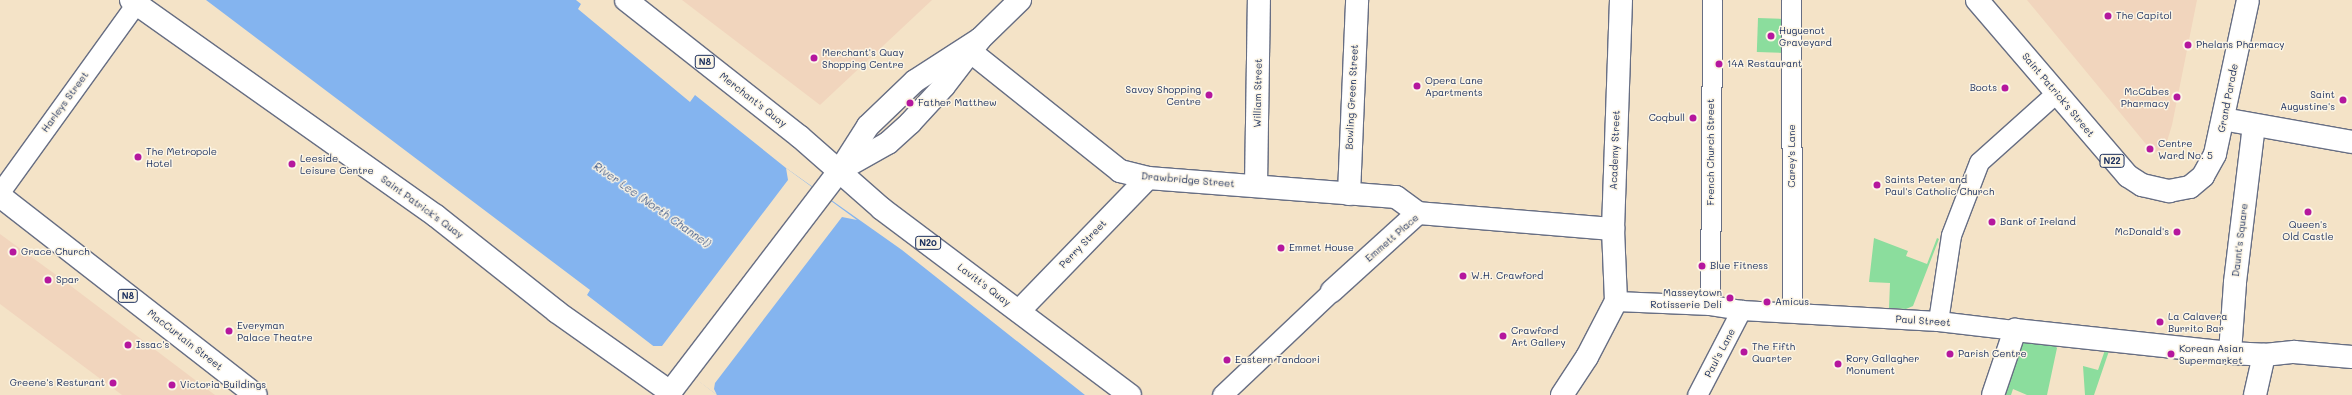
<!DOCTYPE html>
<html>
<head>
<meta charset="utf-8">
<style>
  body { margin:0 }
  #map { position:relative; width:2352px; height:395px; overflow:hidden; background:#f4e3c7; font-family:Mali,sans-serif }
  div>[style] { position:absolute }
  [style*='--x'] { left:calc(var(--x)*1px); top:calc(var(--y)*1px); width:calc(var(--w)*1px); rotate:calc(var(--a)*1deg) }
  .built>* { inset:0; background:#f1d5bd }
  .green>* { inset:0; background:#8bdd9d; transform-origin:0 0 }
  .water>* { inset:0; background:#84b4ef }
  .pier>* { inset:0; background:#f4e3c7 }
  .roads { filter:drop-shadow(1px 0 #676e83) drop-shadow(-1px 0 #676e83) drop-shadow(0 1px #676e83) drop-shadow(0 -1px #676e83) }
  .pedestrian>* { height:19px; margin:-9.5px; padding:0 9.5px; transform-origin:9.5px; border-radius:9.5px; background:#fff }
  .minor>* { height:22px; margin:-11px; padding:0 11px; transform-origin:11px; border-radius:11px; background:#fff }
  .tertiary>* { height:22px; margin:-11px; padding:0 11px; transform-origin:11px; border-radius:11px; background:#fff }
  .secondary>* { height:22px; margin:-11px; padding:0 11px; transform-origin:11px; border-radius:11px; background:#fff }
  .trunk>* { height:22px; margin:-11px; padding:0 11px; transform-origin:11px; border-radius:11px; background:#fff }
  .dots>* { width:11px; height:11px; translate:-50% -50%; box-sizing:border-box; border:2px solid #fcf5e5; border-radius:50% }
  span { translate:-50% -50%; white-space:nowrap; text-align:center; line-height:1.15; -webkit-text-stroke:3px #fcf5e5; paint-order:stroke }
  .shield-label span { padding:1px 3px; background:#fcf5e5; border:1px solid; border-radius:3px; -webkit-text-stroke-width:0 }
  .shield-label { font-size:9px; color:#1b2f5e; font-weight:700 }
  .poi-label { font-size:10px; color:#1b2f5e }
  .left { translate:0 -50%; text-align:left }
  .right { translate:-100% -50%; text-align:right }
  .street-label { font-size:10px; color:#1b2f5e }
  .water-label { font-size:11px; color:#3a578a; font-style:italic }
</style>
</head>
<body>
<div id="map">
  <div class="built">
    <div style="clip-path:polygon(682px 0,932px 0,820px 105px)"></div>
    <div style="clip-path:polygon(2027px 0,2197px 0,2172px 125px,2165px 148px,2157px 152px,2150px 149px)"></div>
    <div style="clip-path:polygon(0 234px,63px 280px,215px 395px,122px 395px,0 304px)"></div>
  </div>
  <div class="green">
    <div style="left:1758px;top:18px;width:27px;height:34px;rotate:2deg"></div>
    <div style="clip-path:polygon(1874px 238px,1908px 251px,1906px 256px,1927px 264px,1937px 238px,1939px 239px,1913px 306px,1906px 309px,1889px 308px,1890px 283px,1869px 282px)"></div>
    <div style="clip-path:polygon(2017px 339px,2051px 341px,2057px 348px,2047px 395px,2027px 395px,2013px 389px,2011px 395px,1997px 395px)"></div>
    <div style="clip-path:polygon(2105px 350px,2109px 351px,2094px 395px,2085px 395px,2083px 366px,2098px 370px)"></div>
  </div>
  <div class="water">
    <div style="clip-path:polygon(206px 0,576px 0,581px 4px,578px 9px,690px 102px,695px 95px,786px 168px,902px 250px,1085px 395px,717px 395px,587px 295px,590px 290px)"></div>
  </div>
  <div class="pier">
    <div style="clip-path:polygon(786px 168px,857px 220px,842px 217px,715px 383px,714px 389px,717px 395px,651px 346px,662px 346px,788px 180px)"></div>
  </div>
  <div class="roads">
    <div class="pedestrian">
      <div style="--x:1791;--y:0;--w:312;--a:89.8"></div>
      <div style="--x:0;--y:192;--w:222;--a:-54.2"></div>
      <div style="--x:1616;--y:301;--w:94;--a:2.4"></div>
      <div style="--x:1710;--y:305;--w:31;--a:9"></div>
      <div style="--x:1741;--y:310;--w:197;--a:3.2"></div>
      <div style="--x:1938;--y:321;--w:78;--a:6.7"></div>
      <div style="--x:1710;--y:305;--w:305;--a:-89.6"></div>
      <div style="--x:1938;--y:321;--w:87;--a:-81.4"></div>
      <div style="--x:1951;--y:235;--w:78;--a:-69"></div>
      <div style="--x:1979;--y:162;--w:103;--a:-41.9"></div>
      <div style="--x:1222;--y:395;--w:151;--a:-43.4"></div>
      <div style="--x:1697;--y:395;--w:96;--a:-62.6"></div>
    </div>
    <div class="minor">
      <div style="--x:971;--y:52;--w:191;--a:38.6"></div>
      <div style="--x:1120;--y:171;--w:29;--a:14"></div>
      <div style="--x:1148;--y:178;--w:249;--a:4.4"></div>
      <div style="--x:1396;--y:197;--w:27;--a:36"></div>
      <div style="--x:2223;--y:119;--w:131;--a:10.1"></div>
      <div style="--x:2254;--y:125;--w:159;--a:96.9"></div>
      <div style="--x:2235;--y:283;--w:70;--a:94.1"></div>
      <div style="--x:2230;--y:353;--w:34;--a:3"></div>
      <div style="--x:2264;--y:355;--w:30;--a:-6"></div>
      <div style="--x:2294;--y:352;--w:58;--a:4.9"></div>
      <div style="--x:1256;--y:186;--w:186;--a:-89.1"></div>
      <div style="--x:1349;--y:194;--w:194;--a:-87.6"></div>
      <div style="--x:1332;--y:291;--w:116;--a:-42.2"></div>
      <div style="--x:1418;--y:213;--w:196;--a:4.7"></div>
      <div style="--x:1019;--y:311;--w:185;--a:-45.9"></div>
      <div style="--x:1993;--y:395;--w:69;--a:-71.3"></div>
      <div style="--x:2015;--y:330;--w:216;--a:6.1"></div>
      <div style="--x:2255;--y:395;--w:41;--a:-77.3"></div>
    </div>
    <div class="tertiary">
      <div style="--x:1562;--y:395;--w:45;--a:-56.7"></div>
      <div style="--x:1587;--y:357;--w:63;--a:-62.6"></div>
      <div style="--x:1616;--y:301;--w:72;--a:-92.4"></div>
      <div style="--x:1613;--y:229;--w:229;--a:-88"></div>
    </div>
    <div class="secondary">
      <div style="--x:131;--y:0;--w:374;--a:35.3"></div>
      <div style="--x:436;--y:216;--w:154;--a:38.4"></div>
      <div style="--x:557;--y:312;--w:138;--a:35.3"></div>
    </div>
    <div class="trunk">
      <div style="--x:626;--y:0;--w:220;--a:38.2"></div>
      <div style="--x:799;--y:136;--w:111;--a:41.3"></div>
      <div style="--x:882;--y:209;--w:310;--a:36.9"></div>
      <div style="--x:1977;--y:0;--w:232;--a:49.4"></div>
      <div style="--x:2128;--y:176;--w:17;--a:33"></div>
      <div style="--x:2142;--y:185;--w:28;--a:13"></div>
      <div style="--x:2169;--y:191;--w:21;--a:-11"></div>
      <div style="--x:2190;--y:187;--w:17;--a:-40"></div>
      <div style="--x:2203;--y:176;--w:25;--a:-61"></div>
      <div style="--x:2215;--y:154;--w:157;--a:-77.9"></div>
      <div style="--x:840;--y:170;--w:55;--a:-29.4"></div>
      <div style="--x:888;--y:143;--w:30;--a:-42"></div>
      <div style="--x:910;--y:123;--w:50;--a:-47.4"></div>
      <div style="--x:944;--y:86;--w:59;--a:-52.5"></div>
      <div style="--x:980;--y:39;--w:56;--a:-44.3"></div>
      <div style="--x:0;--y:196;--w:324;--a:37.9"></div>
      <div style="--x:668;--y:395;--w:283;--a:-52.6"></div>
      <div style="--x:840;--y:170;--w:52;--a:-57.5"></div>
      <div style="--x:868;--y:126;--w:65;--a:-43.8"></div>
      <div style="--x:915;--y:81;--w:77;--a:-32.9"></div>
    </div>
  </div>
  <div class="dots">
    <div style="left:2108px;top:16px;background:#b5179e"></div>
    <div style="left:1771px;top:36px;background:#b5179e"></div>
    <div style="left:2188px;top:45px;background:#b5179e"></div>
    <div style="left:814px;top:58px;background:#b5179e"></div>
    <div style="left:1719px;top:64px;background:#b5179e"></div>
    <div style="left:1417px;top:86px;background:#b5179e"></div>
    <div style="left:2005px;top:88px;background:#b5179e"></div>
    <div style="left:1209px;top:95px;background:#b5179e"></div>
    <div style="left:2177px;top:97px;background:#b5179e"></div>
    <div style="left:2343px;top:100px;background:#b5179e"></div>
    <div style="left:910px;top:103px;background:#b5179e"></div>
    <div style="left:1693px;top:118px;background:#b5179e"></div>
    <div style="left:2150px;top:149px;background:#b5179e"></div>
    <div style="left:138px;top:157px;background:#b5179e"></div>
    <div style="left:292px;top:164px;background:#b5179e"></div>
    <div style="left:1877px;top:185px;background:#b5179e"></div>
    <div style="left:2308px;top:212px;background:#b5179e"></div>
    <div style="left:1992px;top:222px;background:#b5179e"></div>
    <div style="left:2177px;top:232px;background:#b5179e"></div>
    <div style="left:1281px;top:248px;background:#b5179e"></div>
    <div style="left:13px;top:252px;background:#b5179e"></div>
    <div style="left:1702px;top:266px;background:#b5179e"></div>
    <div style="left:1463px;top:276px;background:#b5179e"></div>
    <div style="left:48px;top:280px;background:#b5179e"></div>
    <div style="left:1730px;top:298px;background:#b5179e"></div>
    <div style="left:1767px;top:302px;background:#b5179e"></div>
    <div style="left:2160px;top:322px;background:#b5179e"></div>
    <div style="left:229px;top:331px;background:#b5179e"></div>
    <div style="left:1503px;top:336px;background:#b5179e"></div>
    <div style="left:128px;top:345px;background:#b5179e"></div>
    <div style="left:1744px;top:352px;background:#b5179e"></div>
    <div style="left:1950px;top:354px;background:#b5179e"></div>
    <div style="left:2171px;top:354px;background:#b5179e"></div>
    <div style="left:1227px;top:360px;background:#b5179e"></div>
    <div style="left:1838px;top:364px;background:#b5179e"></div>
    <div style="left:113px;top:383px;background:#b5179e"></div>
    <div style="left:172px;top:385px;background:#b5179e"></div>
  </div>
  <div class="shield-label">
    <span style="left:705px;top:62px">N8</span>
    <span style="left:2112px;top:161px">N22</span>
    <span style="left:928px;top:243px">N20</span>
    <span style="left:128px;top:296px">N8</span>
  </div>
  <div class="poi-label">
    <span class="left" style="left:2116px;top:16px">The Capitol</span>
    <span class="left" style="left:1779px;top:36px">Huguenot<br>Graveyard</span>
    <span class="left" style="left:2196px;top:45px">Phelans Pharmacy</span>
    <span class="left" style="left:822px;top:58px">Merchant's Quay<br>Shopping Centre</span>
    <span class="left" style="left:1727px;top:64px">14A Restaurant</span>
    <span class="left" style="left:1425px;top:86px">Opera Lane<br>Apartments</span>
    <span class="right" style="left:1997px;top:88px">Boots</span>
    <span class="right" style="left:1201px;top:95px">Savoy Shopping<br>Centre</span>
    <span class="right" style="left:2169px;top:97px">McCabes<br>Pharmacy</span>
    <span class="right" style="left:2335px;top:100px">Saint<br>Augustine's</span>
    <span class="left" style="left:918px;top:103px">Father Matthew</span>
    <span class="right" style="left:1685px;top:118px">Coqbull</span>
    <span class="left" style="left:2158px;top:149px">Centre<br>Ward No. 5</span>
    <span class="left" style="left:146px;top:157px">The Metropole<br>Hotel</span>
    <span class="left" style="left:300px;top:164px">Leeside<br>Leisure Centre</span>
    <span class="left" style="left:1885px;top:185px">Saints Peter and<br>Paul's Catholic Church</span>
    <span class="left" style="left:2000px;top:222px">Bank of Ireland</span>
    <span style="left:2308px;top:230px">Queen's<br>Old Castle</span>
    <span class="right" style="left:2169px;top:232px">McDonald's</span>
    <span class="left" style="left:1289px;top:248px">Emmet House</span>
    <span class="left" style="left:21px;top:252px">Grace Church</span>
    <span class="left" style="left:1710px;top:266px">Blue Fitness</span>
    <span class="left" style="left:1471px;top:276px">W.H. Crawford</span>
    <span class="left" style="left:56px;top:280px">Spar</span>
    <span class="right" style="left:1722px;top:298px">Masseytown<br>Rotisserie Deli</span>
    <span class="left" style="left:1775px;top:302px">Amicus</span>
    <span class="left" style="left:2168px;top:322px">La Calavera<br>Burrito Bar</span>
    <span class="left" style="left:237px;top:331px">Everyman<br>Palace Theatre</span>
    <span class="left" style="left:1511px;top:336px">Crawford<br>Art Gallery</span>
    <span class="left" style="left:136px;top:345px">Issac's</span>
    <span class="left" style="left:1752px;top:352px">The Fifth<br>Quarter</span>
    <span class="left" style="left:2179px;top:354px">Korean Asian<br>Supermarket</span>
    <span class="left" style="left:1958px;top:354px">Parish Centre</span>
    <span class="left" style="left:1846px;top:364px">Rory Gallagher<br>Monument</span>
    <span class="left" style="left:1235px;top:360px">Eastern Tandoori</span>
    <span class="right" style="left:105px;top:383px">Greene's Resturant</span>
    <span class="left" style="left:180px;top:385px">Victoria Buildings</span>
  </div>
  <div class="street-label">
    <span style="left:1258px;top:93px;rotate:-89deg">William Street</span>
    <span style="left:2058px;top:95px;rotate:50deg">Saint Patrick's Street</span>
    <span style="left:1352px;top:97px;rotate:-87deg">Bowling Green Street</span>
    <span style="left:2228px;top:98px;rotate:-79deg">Grand Parade</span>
    <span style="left:753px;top:100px;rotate:38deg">Merchant's Quay</span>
    <span style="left:65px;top:102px;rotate:-54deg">Harleys Street</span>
    <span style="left:1615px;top:150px;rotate:-88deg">Academy Street</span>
    <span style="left:1711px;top:152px;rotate:-90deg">French Church Street</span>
    <span style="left:1792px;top:156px;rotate:-90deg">Carey's Lane</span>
    <span style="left:1188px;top:180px;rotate:5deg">Drawbridge Street</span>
    <span style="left:422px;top:207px;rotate:36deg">Saint Patrick's Quay</span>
    <span style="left:1392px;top:238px;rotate:-41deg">Emmett Place</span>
    <span style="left:2240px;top:240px;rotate:-83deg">Daunt's Square</span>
    <span style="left:1083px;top:244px;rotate:-46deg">Perry Street</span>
    <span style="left:984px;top:285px;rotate:37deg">Lavitt's Quay</span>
    <span style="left:1923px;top:321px;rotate:4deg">Paul Street</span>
    <span style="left:185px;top:340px;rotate:38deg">MacCurtain Street</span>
    <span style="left:1720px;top:353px;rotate:-62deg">Paul's Lane</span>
  </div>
  <div class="water-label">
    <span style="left:652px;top:205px;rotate:35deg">River Lee (North Channel)</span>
  </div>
</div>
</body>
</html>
